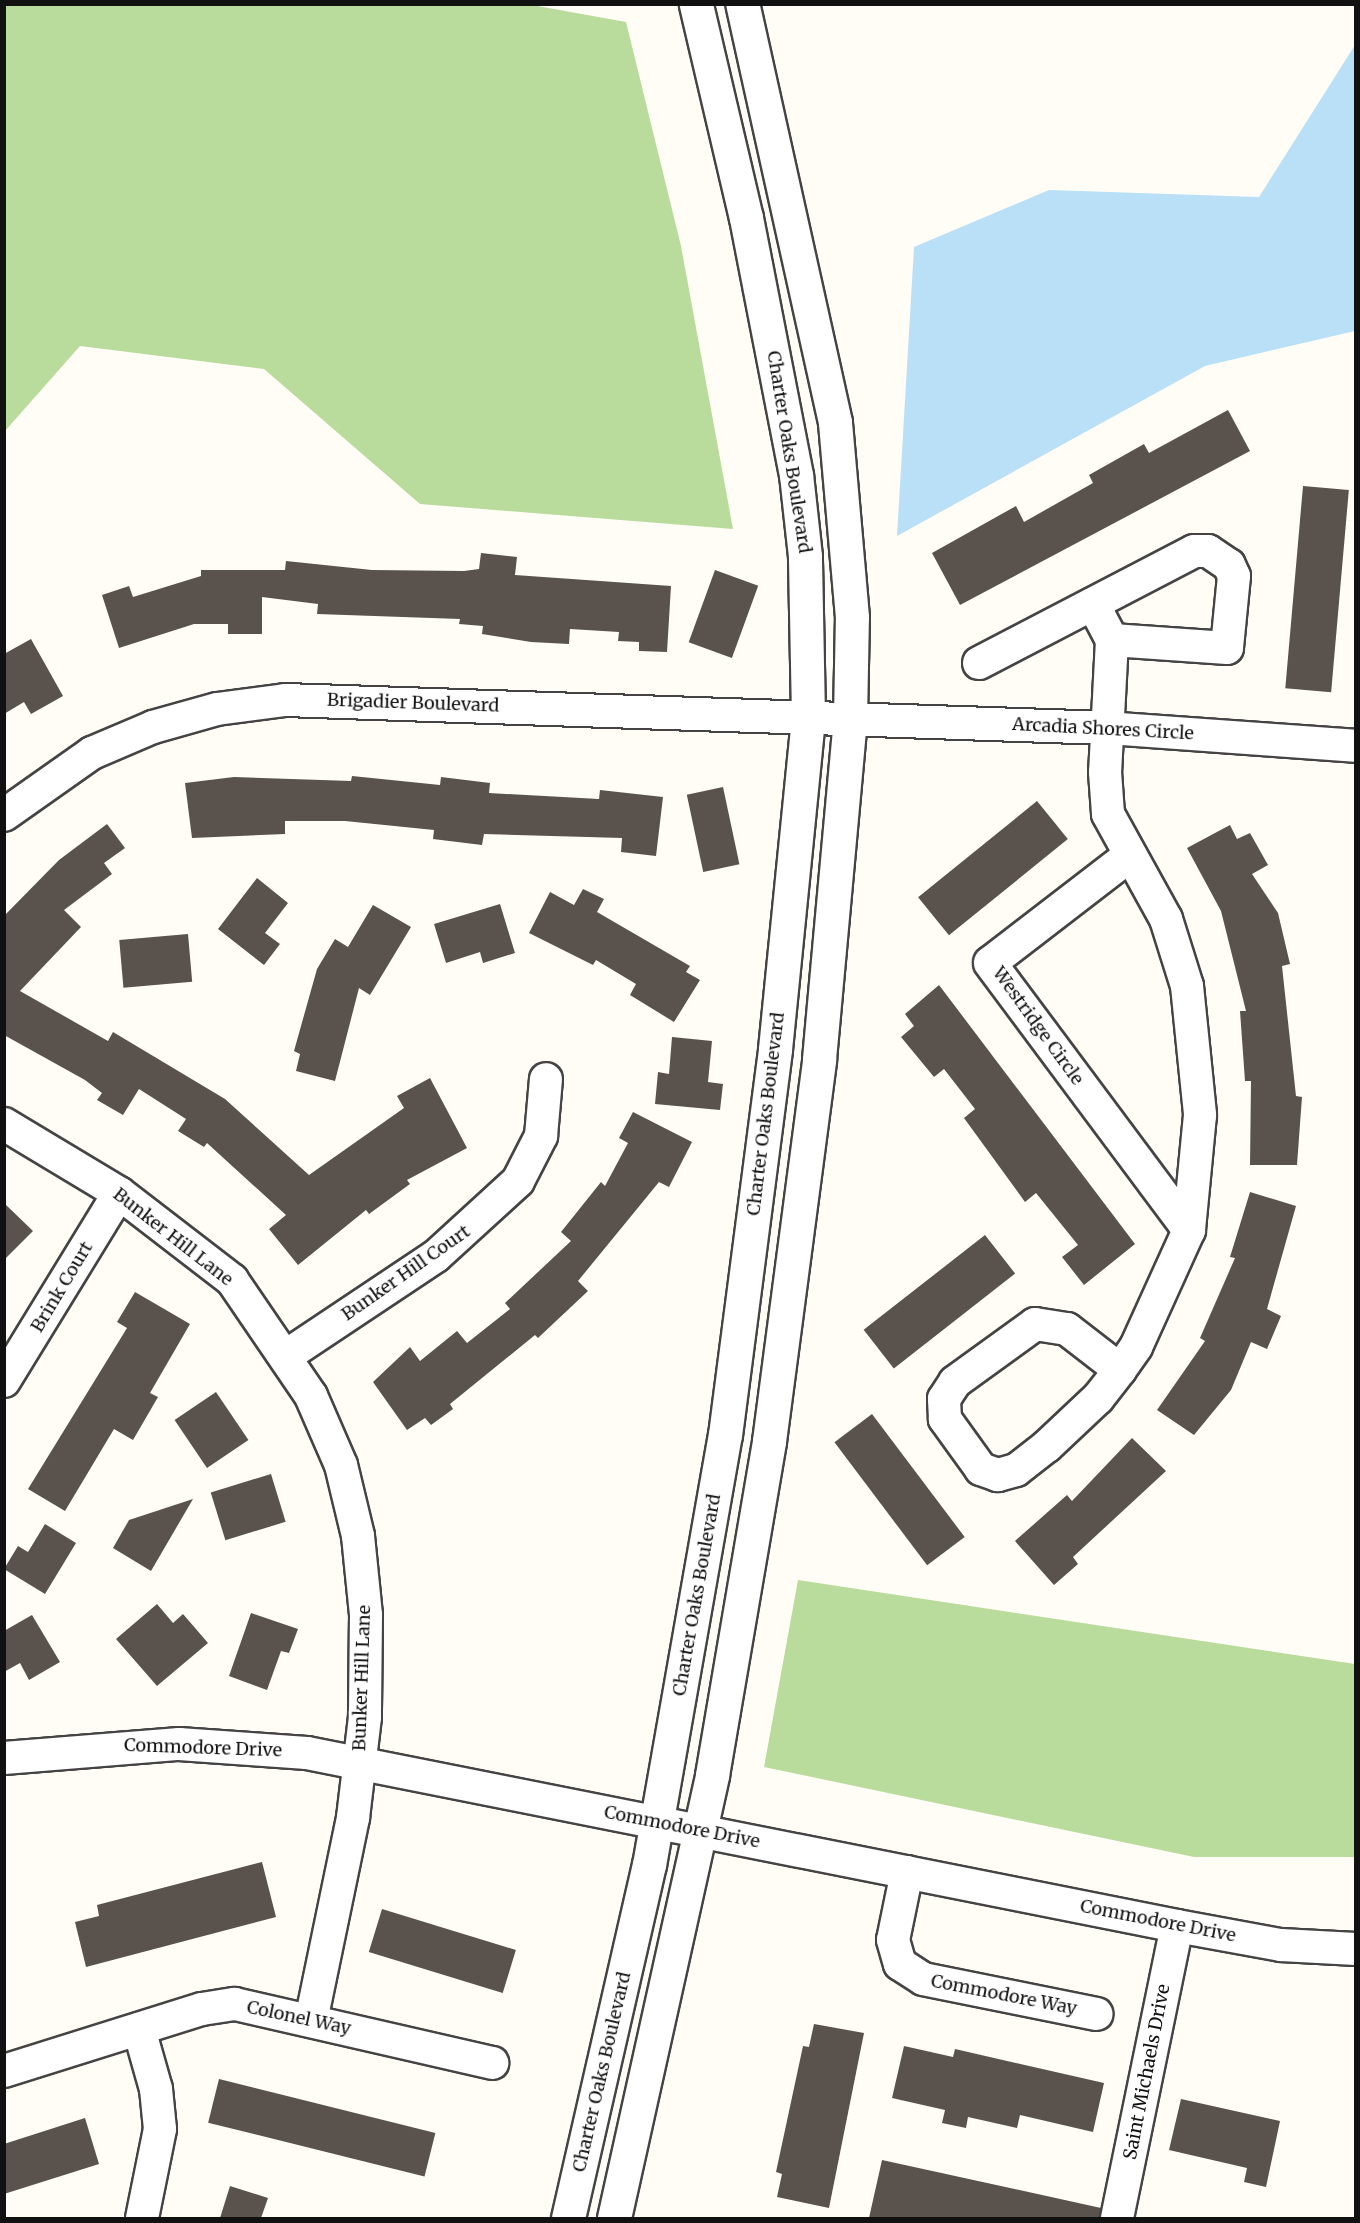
<!DOCTYPE html>
<html>
<head>
<meta charset="utf-8">
<style>
  body { margin:0 }
  #map { position:relative; width:1360px; height:2223px; overflow:hidden; background:#fffdf5; font-family:Merriweather,serif }
  div>[style] { position:absolute }
  [style*='--x'] { left:calc(var(--x)*1px); top:calc(var(--y)*1px); width:calc(var(--w)*1px); rotate:calc(var(--a)*1deg) }
  .forest>* { inset:0; background:#b9dc9c }
  .water>* { inset:0; background:#b9e0f7 }
  .building>* { inset:0; background:#5a524d; transform-origin:0 0 }
  .roads { filter:drop-shadow(2px 0 #444) drop-shadow(-2px 0 #444) drop-shadow(0 2px #444) drop-shadow(0 -2px #444) }
  .minor>* { height:32px; margin:-16px; padding:0 16px; transform-origin:16px; border-radius:16px; background:#fff }
  .tertiary>* { height:33px; margin:-16.5px; padding:0 16.5px; transform-origin:16.5px; border-radius:16.5px; background:#fff }
  span { translate:-50% -50%; white-space:nowrap; text-align:center; line-height:1.15; -webkit-text-stroke:6px #fff; paint-order:stroke }
  .street-label { font-size:18px; color:#111 }
  .frame { position:absolute; inset:0; border:6px solid #111; pointer-events:none }
</style>
</head>
<body>
<div id="map">
  <div class="forest">
    <div style="clip-path:polygon(532px 5px,626px 22px,681px 246px,733px 529px,420px 504px,264px 369px,80px 346px,5px 431px,5px 5px)"></div>
    <div style="clip-path:polygon(798px 1580px,1355px 1664px,1355px 1857px,1194px 1857px,764px 1767px)"></div>
  </div>
  <div class="water">
    <div style="clip-path:polygon(1355px 45px,1355px 331px,1205px 366px,897px 536px,914px 247px,1049px 190px,1259px 197px)"></div>
  </div>
  <div class="building">
    <div style="clip-path:polygon(1228px 410px,1250px 451px,960px 605px,932px 553px,1016px 506px,1024px 522px,1093px 483px,1089px 475px,1144px 444px,1149px 453px)"></div>
    <div style="left:1303px;top:486px;width:46px;height:203px;rotate:5deg"></div>
    <div style="clip-path:polygon(481px 553px,517px 557px,515px 575px,671px 586px,667px 652px,639px 651px,639px 642px,618px 641px,619px 632px,570px 629px,569px 644px,531px 642px,482px 634px,483px 626px,459px 624px,460px 619px,317px 614px,318px 604px,262px 597px,262px 634px,228px 634px,228px 624px,194px 624px,119px 648px,102px 595px,129px 586px,133px 597px,201px 576px,201px 570px,285px 570px,286px 561px,372px 570px,464px 571px,479px 569px)"></div>
    <div style="left:715px;top:570px;width:46px;height:77px;rotate:20deg"></div>
    <div style="clip-path:polygon(31px 639px,63px 696px,31px 714px,24px 702px,4px 714px,4px 654px)"></div>
    <div style="clip-path:polygon(352px 776px,440px 785px,441px 777px,490px 783px,489px 793px,599px 799px,600px 790px,663px 797px,656px 856px,621px 852px,622px 838px,484px 834px,482px 845px,433px 839px,434px 830px,345px 821px,285px 821px,285px 834px,192px 838px,185px 783px,234px 777px,351px 781px)"></div>
    <div style="left:723px;top:787px;width:79px;height:37px;rotate:78deg"></div>
    <div style="left:1037px;top:801px;width:49px;height:153px;rotate:51deg"></div>
    <div style="clip-path:polygon(107px 824px,125px 848px,104px 863px,112px 874px,64px 910px,81px 927px,20px 991px,108px 1041px,113px 1032px,225px 1099px,309px 1175px,404px 1108px,397px 1096px,430px 1078px,467px 1148px,407px 1180px,410px 1184px,369px 1214px,366px 1210px,298px 1265px,269px 1229px,286px 1215px,207px 1143px,204px 1147px,178px 1131px,186px 1119px,139px 1089px,123px 1115px,97px 1100px,102px 1093px,85px 1080px,4px 1035px,4px 916px,59px 860px)"></div>
    <div style="clip-path:polygon(1230px 825px,1237px 839px,1250px 833px,1268px 865px,1252px 874px,1278px 913px,1290px 964px,1282px 966px,1296px 1096px,1302px 1097px,1297px 1165px,1250px 1165px,1251px 1081px,1245px 1081px,1240px 1011px,1246px 1011px,1221px 911px,1187px 848px)"></div>
    <div style="clip-path:polygon(257px 878px,288px 903px,265px 933px,280px 944px,264px 965px,218px 929px)"></div>
    <div style="clip-path:polygon(583px 889px,604px 899px,597px 912px,690px 966px,686px 972px,700px 980px,674px 1022px,630px 995px,636px 984px,596px 960px,593px 965px,529px 933px,550px 892px,574px 905px)"></div>
    <div style="clip-path:polygon(500px 904px,515px 953px,483px 963px,480px 952px,446px 963px,434px 924px)"></div>
    <div style="clip-path:polygon(373px 905px,411px 927px,370px 995px,359px 988px,335px 1081px,296px 1071px,300px 1054px,294px 1051px,317px 969px,335px 939px,348px 947px)"></div>
    <div style="left:188px;top:934px;width:48px;height:69px;rotate:85deg"></div>
    <div style="clip-path:polygon(939px 985px,1135px 1244px,1084px 1285px,1062px 1257px,1078px 1245px,1036px 1193px,1025px 1202px,964px 1118px,975px 1109px,944px 1069px,934px 1077px,901px 1037px,914px 1026px,905px 1014px)"></div>
    <div style="clip-path:polygon(672px 1037px,712px 1041px,708px 1082px,723px 1084px,720px 1110px,655px 1104px,658px 1072px,669px 1074px)"></div>
    <div style="clip-path:polygon(633px 1112px,692px 1142px,669px 1187px,659px 1182px,578px 1281px,588px 1291px,538px 1338px,535px 1335px,450px 1404px,453px 1409px,431px 1425px,425px 1418px,407px 1430px,373px 1382px,410px 1347px,420px 1361px,457px 1331px,467px 1343px,510px 1309px,505px 1303px,571px 1241px,561px 1232px,601px 1182px,605px 1186px,628px 1143px,619px 1138px)"></div>
    <div style="clip-path:polygon(1250px 1192px,1296px 1206px,1267px 1309px,1281px 1316px,1267px 1349px,1251px 1342px,1231px 1390px,1194px 1435px,1157px 1410px,1205px 1341px,1200px 1338px,1235px 1258px,1230px 1257px)"></div>
    <div style="clip-path:polygon(4px 1203px,33px 1231px,4px 1260px)"></div>
    <div style="left:985px;top:1235px;width:49px;height:154px;rotate:52deg"></div>
    <div style="clip-path:polygon(135px 1292px,190px 1324px,150px 1393px,158px 1397px,133px 1440px,114px 1429px,65px 1511px,28px 1489px,127px 1328px,117px 1322px)"></div>
    <div style="left:216px;top:1392px;width:58px;height:50px;rotate:56deg"></div>
    <div style="left:872px;top:1414px;width:154px;height:47px;rotate:53deg"></div>
    <div style="clip-path:polygon(1132px 1438px,1166px 1471px,1073px 1557px,1078px 1564px,1054px 1585px,1015px 1541px,1067px 1495px,1072px 1501px)"></div>
    <div style="left:271px;top:1474px;width:50px;height:63px;rotate:73deg"></div>
    <div style="clip-path:polygon(193px 1499px,151px 1571px,113px 1548px,129px 1520px)"></div>
    <div style="clip-path:polygon(45px 1524px,76px 1543px,45px 1594px,4px 1569px,18px 1546px,28px 1552px)"></div>
    <div style="clip-path:polygon(157px 1604px,173px 1623px,183px 1614px,208px 1643px,157px 1686px,116px 1639px)"></div>
    <div style="clip-path:polygon(251px 1613px,298px 1629px,289px 1653px,281px 1651px,267px 1690px,229px 1676px)"></div>
    <div style="clip-path:polygon(32px 1615px,60px 1662px,29px 1680px,20px 1663px,4px 1672px,4px 1631px)"></div>
    <div style="clip-path:polygon(262px 1862px,276px 1917px,86px 1967px,75px 1922px,99px 1916px,97px 1905px)"></div>
    <div style="left:382px;top:1909px;width:140px;height:45px;rotate:17deg"></div>
    <div style="clip-path:polygon(814px 2024px,864px 2033px,829px 2208px,777px 2197px,782px 2174px,776px 2172px,803px 2046px,809px 2047px)"></div>
    <div style="clip-path:polygon(904px 2046px,953px 2057px,955px 2049px,1104px 2083px,1093px 2132px,1020px 2115px,1017px 2128px,968px 2117px,966px 2128px,942px 2123px,945px 2110px,892px 2098px)"></div>
    <div style="left:219px;top:2079px;width:223px;height:45px;rotate:14deg"></div>
    <div style="clip-path:polygon(1181px 2099px,1280px 2121px,1266px 2187px,1244px 2182px,1247px 2168px,1169px 2150px)"></div>
    <div style="clip-path:polygon(85px 2118px,99px 2164px,4px 2194px,4px 2144px)"></div>
    <div style="clip-path:polygon(882px 2160px,1101px 2208px,1100px 2218px,869px 2218px)"></div>
    <div style="clip-path:polygon(230px 2186px,268px 2198px,261px 2218px,220px 2218px)"></div>
  </div>
  <div class="roads">
    <div class="minor">
      <div style="--x:1093;--y:604;--w:41;--a:62.2"></div>
      <div style="--x:1112;--y:640;--w:132;--a:93"></div>
      <div style="--x:1105;--y:772;--w:42;--a:85.9"></div>
      <div style="--x:1108;--y:814;--w:120;--a:61.1"></div>
      <div style="--x:1166;--y:919;--w:70;--a:72.6"></div>
      <div style="--x:1187;--y:986;--w:130;--a:84.2"></div>
      <div style="--x:1200;--y:1115;--w:116;--a:95.5"></div>
      <div style="--x:1189;--y:1230;--w:128;--a:114.4"></div>
      <div style="--x:1136;--y:1347;--w:28;--a:125"></div>
      <div style="--x:1120;--y:1370;--w:36;--a:128"></div>
      <div style="--x:1098;--y:1398;--w:70;--a:136.7"></div>
      <div style="--x:1047;--y:1446;--w:39;--a:142"></div>
      <div style="--x:1016;--y:1470;--w:19;--a:164"></div>
      <div style="--x:998;--y:1475;--w:18;--a:-161"></div>
      <div style="--x:981;--y:1469;--w:62;--a:-125.8"></div>
      <div style="--x:945;--y:1419;--w:20;--a:-93"></div>
      <div style="--x:944;--y:1399;--w:20;--a:-57"></div>
      <div style="--x:955;--y:1382;--w:99;--a:-35.9"></div>
      <div style="--x:1035;--y:1324;--w:32;--a:9"></div>
      <div style="--x:1067;--y:1329;--w:67;--a:37.7"></div>
      <div style="--x:979;--y:663;--w:242;--a:-27.5"></div>
      <div style="--x:1194;--y:551;--w:14;--a:0"></div>
      <div style="--x:1208;--y:551;--w:25;--a:34"></div>
      <div style="--x:1229;--y:565;--w:12;--a:66"></div>
      <div style="--x:1234;--y:576;--w:72;--a:95.6"></div>
      <div style="--x:1227;--y:648;--w:115;--a:-176"></div>
      <div style="--x:4;--y:815;--w:108;--a:-35.2"></div>
      <div style="--x:92;--y:753;--w:66;--a:-23.1"></div>
      <div style="--x:153;--y:727;--w:66;--a:-15.7"></div>
      <div style="--x:217;--y:709;--w:69;--a:-7.5"></div>
      <div style="--x:285;--y:700;--w:822;--a:1.95"></div>
      <div style="--x:1107;--y:728;--w:250;--a:4.1"></div>
      <div style="--x:1129;--y:856;--w:175;--a:142.4"></div>
      <div style="--x:990;--y:963;--w:333;--a:53.3"></div>
      <div style="--x:4;--y:1124;--w:134;--a:31"></div>
      <div style="--x:119;--y:1193;--w:143;--a:37.6"></div>
      <div style="--x:232;--y:1280;--w:140;--a:55.7"></div>
      <div style="--x:311;--y:1396;--w:75;--a:66.5"></div>
      <div style="--x:341;--y:1465;--w:73;--a:76.5"></div>
      <div style="--x:358;--y:1536;--w:79;--a:84.2"></div>
      <div style="--x:366;--y:1615;--w:102;--a:90.6"></div>
      <div style="--x:365;--y:1717;--w:102;--a:96.8"></div>
      <div style="--x:353;--y:1818;--w:206;--a:101.7"></div>
      <div style="--x:286;--y:1356;--w:180;--a:-33.7"></div>
      <div style="--x:436;--y:1256;--w:111;--a:-42.4"></div>
      <div style="--x:518;--y:1181;--w:51;--a:-62.9"></div>
      <div style="--x:541;--y:1136;--w:57;--a:-85"></div>
      <div style="--x:4;--y:1381;--w:220;--a:-58.5"></div>
      <div style="--x:4;--y:1758;--w:176;--a:-4.6"></div>
      <div style="--x:179;--y:1744;--w:128;--a:4"></div>
      <div style="--x:307;--y:1753;--w:887;--a:11.25"></div>
      <div style="--x:1177;--y:1926;--w:106;--a:10.4"></div>
      <div style="--x:1281;--y:1945;--w:75;--a:3.1"></div>
      <div style="--x:907;--y:1872;--w:69;--a:101.6"></div>
      <div style="--x:893;--y:1940;--w:25;--a:74"></div>
      <div style="--x:900;--y:1964;--w:27;--a:33"></div>
      <div style="--x:923;--y:1979;--w:177;--a:11.4"></div>
      <div style="--x:139;--y:2029;--w:62;--a:74.2"></div>
      <div style="--x:156;--y:2089;--w:40;--a:84.3"></div>
      <div style="--x:160;--y:2129;--w:91;--a:101.4"></div>
      <div style="--x:4;--y:2071;--w:207;--a:-17.4"></div>
      <div style="--x:202;--y:2009;--w:33;--a:-9"></div>
      <div style="--x:235;--y:2004;--w:264;--a:12.9"></div>
      <div style="--x:1117;--y:2218;--w:298;--a:-78.4"></div>
    </div>
    <div class="tertiary">
      <div style="--x:568;--y:2218;--w:362;--a:-77.1"></div>
      <div style="--x:649;--y:1865;--w:437;--a:-80"></div>
      <div style="--x:725;--y:1435;--w:389;--a:-82.6"></div>
      <div style="--x:775;--y:1049;--w:335;--a:-84.3"></div>
      <div style="--x:808;--y:716;--w:160;--a:-91.1"></div>
      <div style="--x:805;--y:556;--w:81;--a:-96.3"></div>
      <div style="--x:796;--y:475;--w:262;--a:-101"></div>
      <div style="--x:746;--y:218;--w:220;--a:-103.2"></div>
      <div style="--x:614;--y:2218;--w:454;--a:-77.5"></div>
      <div style="--x:712;--y:1775;--w:339;--a:-80.3"></div>
      <div style="--x:769;--y:1441;--w:385;--a:-82.5"></div>
      <div style="--x:819;--y:1059;--w:342;--a:-84.8"></div>
      <div style="--x:850;--y:718;--w:101;--a:-88.9"></div>
      <div style="--x:852;--y:617;--w:196;--a:-95"></div>
      <div style="--x:835;--y:422;--w:428;--a:-102.5"></div>
    </div>
  </div>
  <div class="street-label">
    <span style="left:789px;top:452px;rotate:81deg">Charter Oaks Boulevard</span>
    <span style="left:413px;top:703px;rotate:2deg">Brigadier Boulevard</span>
    <span style="left:1103px;top:729px;rotate:3deg">Arcadia Shores Circle</span>
    <span style="left:1038px;top:1026px;rotate:54deg">Westridge Circle</span>
    <span style="left:766px;top:1114px;rotate:-83deg">Charter Oaks Boulevard</span>
    <span style="left:173px;top:1237px;rotate:38deg">Bunker Hill Lane</span>
    <span style="left:406px;top:1273px;rotate:-35deg">Bunker Hill Court</span>
    <span style="left:62px;top:1287px;rotate:-59deg">Brink Court</span>
    <span style="left:697px;top:1595px;rotate:-80deg">Charter Oaks Boulevard</span>
    <span style="left:362px;top:1678px;rotate:-88deg">Bunker Hill Lane</span>
    <span style="left:203px;top:1748px;rotate:2deg">Commodore Drive</span>
    <span style="left:682px;top:1827px;rotate:11deg">Commodore Drive</span>
    <span style="left:1158px;top:1921px;rotate:11deg">Commodore Drive</span>
    <span style="left:1004px;top:1995px;rotate:11deg">Commodore Way</span>
    <span style="left:299px;top:2018px;rotate:12deg">Colonel Way</span>
    <span style="left:602px;top:2072px;rotate:-77deg">Charter Oaks Boulevard</span>
    <span style="left:1147px;top:2072px;rotate:-79deg">Saint Michaels Drive</span>
  </div>
  <div class="frame"></div>
</div>
</body>
</html>
